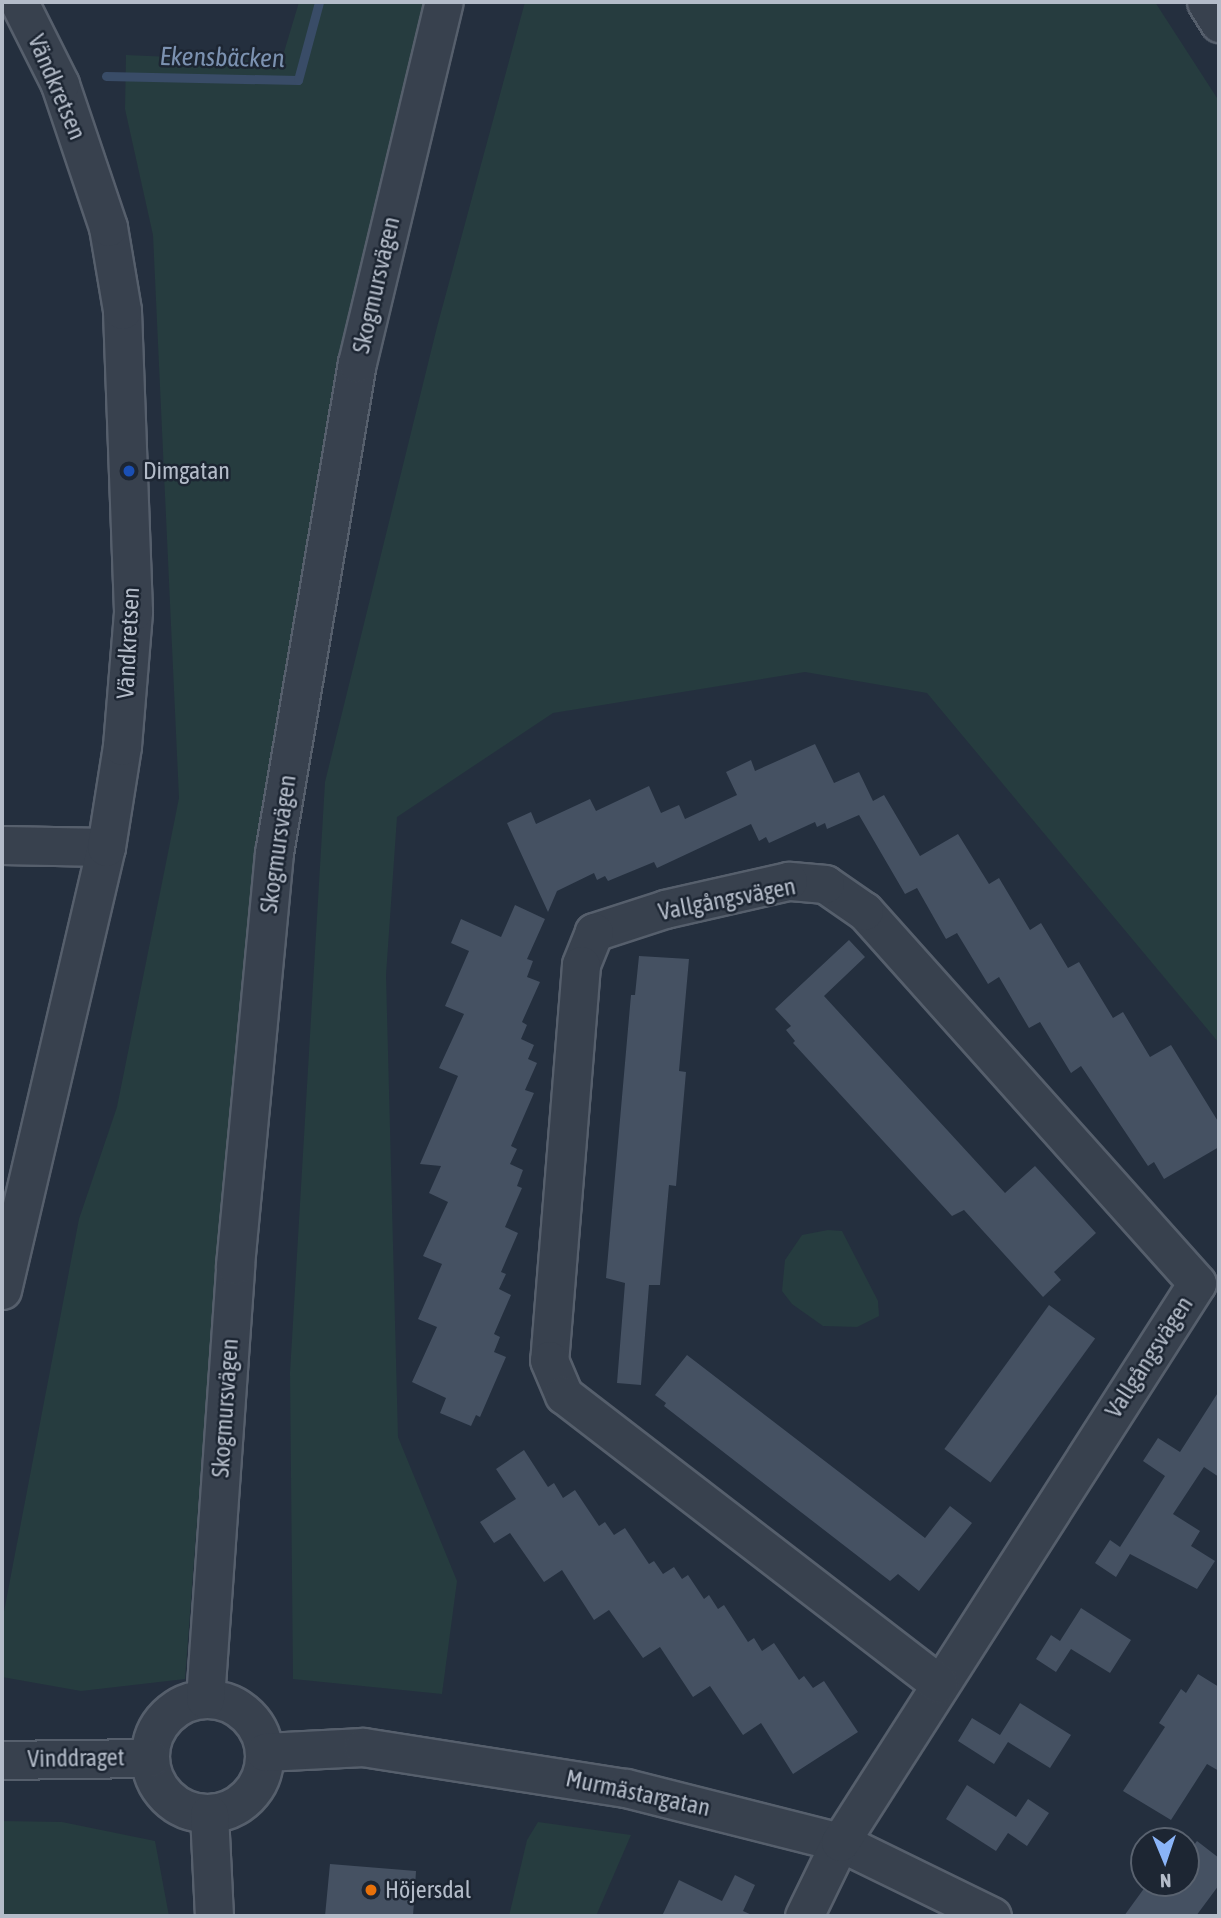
<!DOCTYPE html>
<html>
<head>
<meta charset="utf-8">
<style>
  body { margin:0 }
  #map { position:relative; width:1221px; height:1918px; overflow:hidden; background:#242f3e; font-family:"Asap Condensed",sans-serif }
  div>[style] { position:absolute }
  [style*='--x'] { left:calc(var(--x)*1px); top:calc(var(--y)*1px); width:calc(var(--w)*1px); rotate:calc(var(--a)*1deg) }
  .green>* { inset:0; background:#263c3f }
  .stream>* { height:9px; margin:-4.5px; padding:0 4.5px; transform-origin:4.5px; border-radius:4.5px; background:#394c67 }
  .building>* { inset:0; background:#455162; transform-origin:0 0 }
  .roads { filter:drop-shadow(2px 0 #565f6c) drop-shadow(-2px 0 #565f6c) drop-shadow(0 2px #565f6c) drop-shadow(0 -2px #565f6c) }
  .minor>* { height:37px; margin:-18.5px; padding:0 18.5px; transform-origin:18.5px; border-radius:18.5px; background:#38414e }
  .minor>.ring { margin:-18.5px; padding:0; box-sizing:content-box; background:none; border:37px solid #38414e; border-radius:50% }
  .dots>* { width:19px; height:19px; translate:-50% -50%; box-sizing:border-box; border:4px solid #1d2633; border-radius:50% }
  span { translate:-50% -50%; white-space:nowrap; text-align:center; line-height:1.15; -webkit-text-stroke:5px #1d2633; paint-order:stroke }
  .street-label { font-size:24px; color:#b4bcc9 }
  .poi-label { font-size:24px; color:#b4bcc9 }
  .left { translate:0 -50%; text-align:left }
  .water-label { font-size:26px; color:#7c92b1; font-style:italic }
  .frame { position:absolute; inset:0; border:4px solid #b4bcc9; pointer-events:none }
  .north { position:absolute; left:1130px; top:1827px; width:70px; height:70px; box-sizing:border-box; background:#1d2633; border:2px solid #59626f; border-radius:50%; rotate:178deg; font-size:19px; font-weight:700; line-height:28px; text-align:center; color:#b4bcc9 }
  .north::after { content:''; display:block; margin:auto; width:24px; height:32px; background:#8ab4f8; clip-path:polygon(50% 0,100% 100%,50% 72%,0 100%) }
</style>
</head>
<body>
<div id="map">
  <div class="green">
    <div style="clip-path:polygon(299px 2px,436px 2px,244px 1023px,210px 1350px,185px 1679px,81px 1691px,2px 1677px,2px 1622px,79px 1219px,117px 1107px,179px 798px,153px 235px,125px 109px,126px 55px,281px 62px)"></div>
    <div style="clip-path:polygon(525px 2px,1155px 2px,1219px 101px,1219px 1043px,927px 693px,805px 672px,553px 713px,397px 817px,386px 975px,398px 1437px,457px 1581px,442px 1694px,293px 1679px,290px 1373px,325px 782px,437px 327px)"></div>
    <div style="clip-path:polygon(828px 1230px,842px 1231px,878px 1301px,879px 1316px,857px 1327px,823px 1326px,792px 1304px,782px 1291px,785px 1260px,802px 1235px)"></div>
    <div style="clip-path:polygon(2px 1821px,62px 1822px,155px 1841px,169px 1916px,2px 1916px)"></div>
    <div style="clip-path:polygon(538px 1822px,631px 1835px,596px 1916px,509px 1916px,527px 1840px)"></div>
  </div>
  <div class="stream">
    <div style="--x:106;--y:76;--w:192;--a:1.2"></div>
    <div style="--x:298;--y:80;--w:81;--a:-74.9"></div>
  </div>
  <div class="building">
    <div style="clip-path:polygon(815px 744px,834px 783px,859px 772px,873px 801px,884px 795px,920px 856px,958px 834px,989px 884px,999px 878px,1030px 930px,1041px 923px,1068px 968px,1079px 962px,1113px 1018px,1123px 1012px,1150px 1057px,1171px 1045px,1219px 1123px,1219px 1147px,1164px 1179px,1154px 1162px,1148px 1166px,1081px 1066px,1071px 1073px,1040px 1022px,1029px 1028px,999px 977px,988px 984px,957px 933px,946px 939px,917px 888px,905px 894px,859px 815px,827px 829px,825px 823px,817px 827px,815px 822px,769px 843px,766px 837px,759px 841px,751px 824px,657px 868px,654px 862px,608px 881px,605px 876px,597px 880px,594px 873px,557px 891px,548px 912px,507px 823px,531px 812px,536px 824px,590px 799px,596px 811px,649px 786px,661px 813px,679px 805px,685px 819px,737px 795px,726px 772px,751px 760px,755px 771px)"></div>
    <div style="clip-path:polygon(515px 905px,545px 919px,527px 959px,533px 961px,527px 977px,540px 982px,522px 1022px,527px 1025px,521px 1039px,534px 1045px,528px 1059px,537px 1063px,525px 1090px,534px 1093px,511px 1146px,517px 1149px,510px 1164px,523px 1170px,517px 1186px,522px 1188px,505px 1227px,518px 1233px,501px 1272px,506px 1274px,499px 1289px,511px 1295px,494px 1334px,500px 1337px,494px 1352px,506px 1357px,480px 1417px,476px 1415px,471px 1426px,440px 1413px,446px 1398px,412px 1382px,437px 1327px,418px 1319px,442px 1264px,423px 1256px,448px 1202px,429px 1193px,441px 1166px,420px 1164px,458px 1076px,439px 1068px,464px 1014px,445px 1006px,469px 951px,451px 943px,461px 919px,501px 937px)"></div>
    <div style="clip-path:polygon(849px 940px,865px 957px,824px 996px,1005px 1193px,1035px 1166px,1096px 1233px,1054px 1272px,1061px 1280px,1043px 1297px,964px 1210px,952px 1216px,793px 1043px,795px 1041px,786px 1030px,791px 1026px,775px 1009px)"></div>
    <div style="clip-path:polygon(639px 956px,689px 959px,679px 1071px,686px 1072px,676px 1186px,669px 1185px,660px 1285px,649px 1285px,641px 1385px,617px 1383px,625px 1283px,606px 1278px,631px 995px,635px 995px)"></div>
    <div style="left:1049px;top:1305px;width:57px;height:178px;rotate:36deg"></div>
    <div style="clip-path:polygon(687px 1355px,925px 1538px,950px 1506px,972px 1523px,919px 1591px,898px 1574px,890px 1581px,664px 1406px,666px 1403px,655px 1395px)"></div>
    <div style="clip-path:polygon(1219px 1391px,1219px 1477px,1204px 1467px,1173px 1514px,1200px 1531px,1191px 1546px,1215px 1561px,1197px 1589px,1130px 1554px,1116px 1577px,1095px 1563px,1110px 1540px,1120px 1547px,1165px 1476px,1143px 1461px,1158px 1438px,1180px 1452px)"></div>
    <div style="clip-path:polygon(524px 1450px,548px 1487px,554px 1483px,563px 1498px,575px 1490px,599px 1526px,605px 1522px,614px 1535px,625px 1528px,649px 1564px,654px 1561px,663px 1574px,674px 1567px,682px 1579px,688px 1575px,704px 1599px,709px 1595px,718px 1609px,724px 1605px,748px 1642px,754px 1638px,762px 1651px,774px 1643px,799px 1680px,804px 1676px,813px 1688px,824px 1681px,858px 1732px,793px 1774px,761px 1723px,743px 1735px,710px 1686px,693px 1697px,660px 1647px,643px 1658px,609px 1610px,594px 1620px,562px 1570px,544px 1582px,510px 1533px,494px 1543px,480px 1522px,516px 1499px,496px 1469px)"></div>
    <div style="clip-path:polygon(1081px 1608px,1131px 1640px,1110px 1673px,1071px 1649px,1056px 1672px,1036px 1659px,1051px 1635px,1060px 1641px)"></div>
    <div style="clip-path:polygon(1198px 1674px,1219px 1687px,1219px 1771px,1207px 1764px,1171px 1820px,1123px 1791px,1165px 1727px,1159px 1723px,1181px 1689px,1186px 1693px)"></div>
    <div style="clip-path:polygon(1020px 1703px,1071px 1735px,1050px 1768px,1008px 1742px,994px 1764px,958px 1741px,972px 1718px,1000px 1735px)"></div>
    <div style="clip-path:polygon(967px 1785px,1016px 1817px,1028px 1799px,1049px 1813px,1027px 1846px,1008px 1833px,996px 1851px,946px 1819px)"></div>
    <div style="clip-path:polygon(1197px 1841px,1219px 1858px,1219px 1885px,1196px 1916px,1124px 1916px,1148px 1883px,1163px 1894px,1171px 1883px,1186px 1883px,1186px 1855px)"></div>
    <div style="clip-path:polygon(330px 1864px,416px 1871px,413px 1916px,325px 1916px)"></div>
    <div style="clip-path:polygon(735px 1875px,755px 1885px,743px 1911px,754px 1916px,662px 1916px,679px 1880px,722px 1901px)"></div>
  </div>
  <div class="roads">
    <div class="minor">
      <div style="--x:1206;--y:2;--w:25;--a:58"></div>
      <div style="--x:2;--y:845;--w:104;--a:1.1"></div>
      <div style="--x:2;--y:1290;--w:455;--a:-76.8"></div>
      <div style="--x:106;--y:847;--w:102;--a:-81"></div>
      <div style="--x:122;--y:746;--w:135;--a:-85.3"></div>
      <div style="--x:133;--y:611;--w:301;--a:-92.1"></div>
      <div style="--x:122;--y:310;--w:84;--a:-99.6"></div>
      <div style="--x:108;--y:227;--w:151;--a:-108.6"></div>
      <div style="--x:60;--y:84;--w:92;--a:-116.6"></div>
      <div class="ring" style="left:150px;top:1699px;width:77px;height:77px"></div>
      <div style="--x:205;--y:1699;--w:435;--a:-86"></div>
      <div style="--x:235;--y:1265;--w:414;--a:-84.6"></div>
      <div style="--x:274;--y:853;--w:497;--a:-80.4"></div>
      <div style="--x:357;--y:363;--w:371;--a:-76.5"></div>
      <div style="--x:265;--y:1752;--w:98;--a:-2.9"></div>
      <div style="--x:363;--y:1747;--w:266;--a:8.9"></div>
      <div style="--x:626;--y:1788;--w:221;--a:14.2"></div>
      <div style="--x:840;--y:1842;--w:169;--a:26"></div>
      <div style="--x:2;--y:1760;--w:148;--a:-0.8"></div>
      <div style="--x:209;--y:1814;--w:102;--a:87.2"></div>
      <div style="--x:804;--y:1916;--w:82;--a:-64.1"></div>
      <div style="--x:840;--y:1842;--w:663;--a:-57.44"></div>
      <div style="--x:1197;--y:1283;--w:499;--a:-131.8"></div>
      <div style="--x:864;--y:911;--w:47;--a:-145.3"></div>
      <div style="--x:825;--y:884;--w:37;--a:-175"></div>
      <div style="--x:788;--y:881;--w:126;--a:167.2"></div>
      <div style="--x:665;--y:909;--w:75;--a:162.1"></div>
      <div style="--x:594;--y:932;--w:35;--a:112"></div>
      <div style="--x:581;--y:965;--w:396;--a:94.6"></div>
      <div style="--x:549;--y:1360;--w:38;--a:67"></div>
      <div style="--x:564;--y:1395;--w:473;--a:37.6"></div>
    </div>
  </div>
  <div class="dots">
    <div style="left:129px;top:471px;background:#1a4fb4"></div>
    <div style="left:371px;top:1890px;background:#e8710a"></div>
  </div>
  <div class="street-label">
    <span style="left:57px;top:87px;rotate:67deg">Vändkretsen</span>
    <span style="left:376px;top:285px;rotate:-77deg">Skogmursvägen</span>
    <span style="left:128px;top:643px;rotate:-87deg">Vändkretsen</span>
    <span style="left:278px;top:844px;rotate:-82deg">Skogmursvägen</span>
    <span style="left:727px;top:899px;rotate:-11deg">Vallgångsvägen</span>
    <span style="left:1149px;top:1357px;rotate:-57deg">Vallgångsvägen</span>
    <span style="left:225px;top:1408px;rotate:-86deg">Skogmursvägen</span>
    <span style="left:76px;top:1758px;rotate:-1deg">Vinddraget</span>
    <span style="left:638px;top:1793px;rotate:12deg">Murmästargatan</span>
  </div>
  <div class="poi-label">
    <span class="left" style="left:143px;top:471px">Dimgatan</span>
    <span class="left" style="left:385px;top:1890px">Höjersdal</span>
  </div>
  <div class="water-label">
    <span style="left:222px;top:58px;rotate:1deg">Ekensbäcken</span>
  </div>
  <div class="frame"></div>
  <div class="north">N</div>
</div>
</body>
</html>
